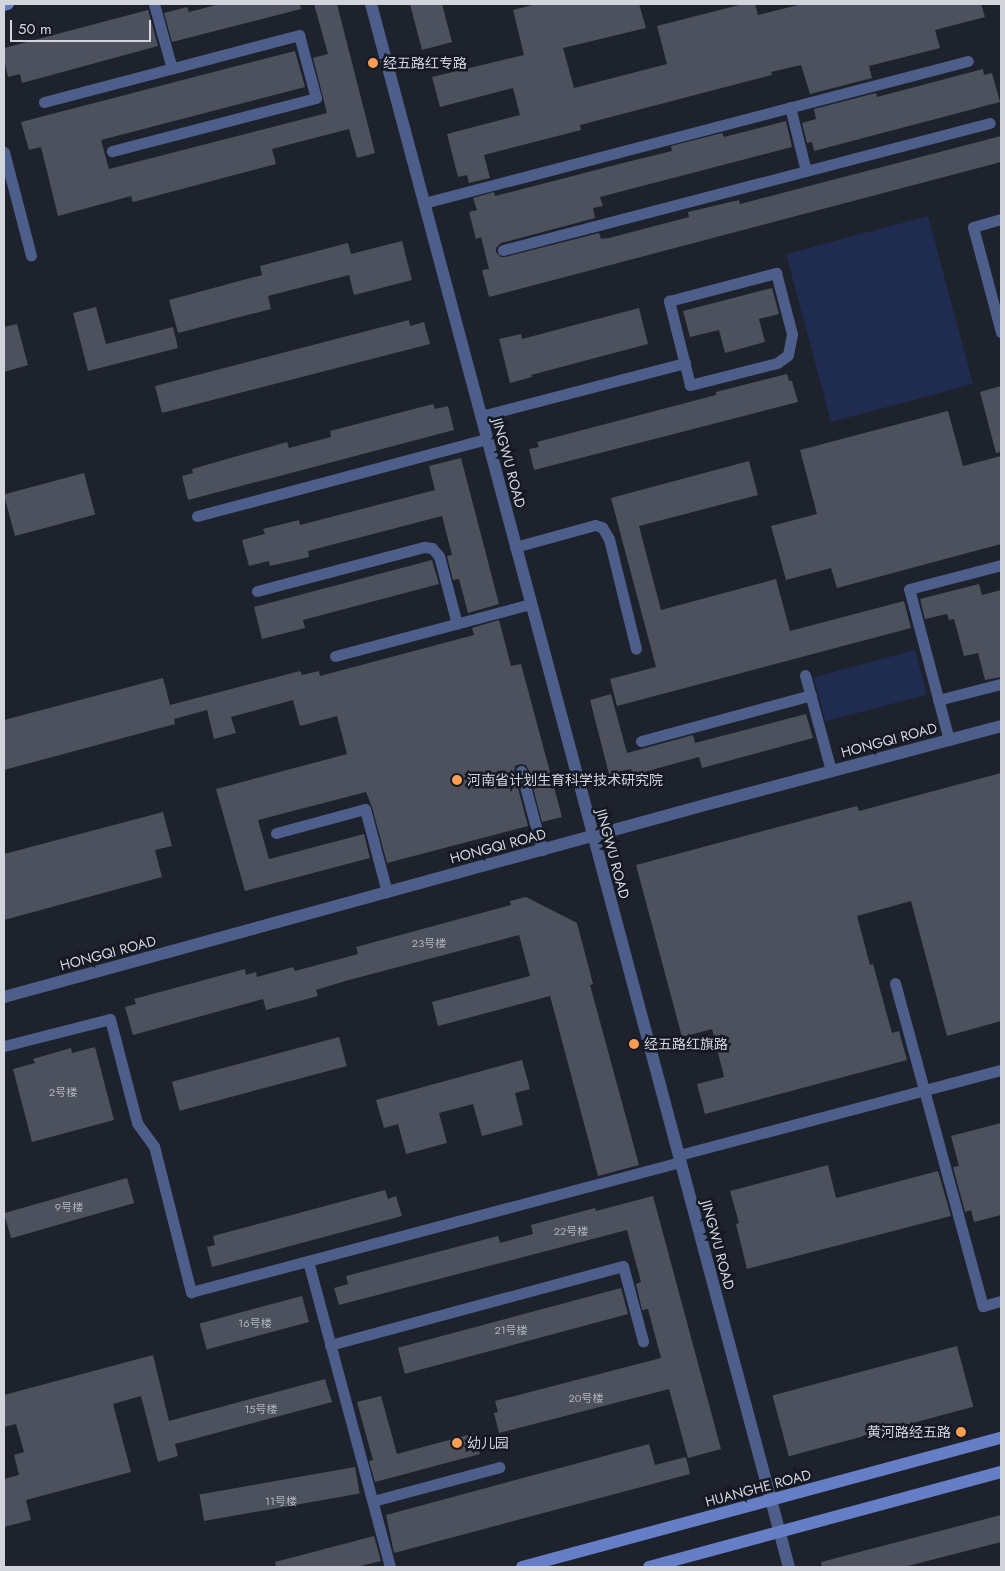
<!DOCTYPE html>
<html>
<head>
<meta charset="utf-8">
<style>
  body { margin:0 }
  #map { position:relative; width:1005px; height:1571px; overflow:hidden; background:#1e222d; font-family:Jost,"Noto Sans SC",sans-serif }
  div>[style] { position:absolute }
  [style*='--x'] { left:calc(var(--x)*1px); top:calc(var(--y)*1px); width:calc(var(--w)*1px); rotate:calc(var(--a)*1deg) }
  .green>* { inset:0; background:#1f2c50; transform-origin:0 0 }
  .building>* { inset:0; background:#4c515d; transform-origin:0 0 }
  .lane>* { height:11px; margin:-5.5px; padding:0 5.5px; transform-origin:5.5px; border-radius:5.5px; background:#4d5e8a }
  .street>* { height:12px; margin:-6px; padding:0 6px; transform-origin:6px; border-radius:6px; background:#4d5e8a }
  .secondary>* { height:12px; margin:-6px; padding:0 6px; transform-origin:6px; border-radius:6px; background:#657ec5 }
  .dots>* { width:14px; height:14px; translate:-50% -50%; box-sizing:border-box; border:2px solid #151923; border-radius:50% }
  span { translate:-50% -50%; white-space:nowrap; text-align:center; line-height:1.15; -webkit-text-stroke:5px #151923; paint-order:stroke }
  .number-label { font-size:11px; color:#b0b4bc }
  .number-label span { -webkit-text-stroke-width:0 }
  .poi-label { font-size:14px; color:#d2d5dc }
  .left { translate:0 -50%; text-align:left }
  .right { translate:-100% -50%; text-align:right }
  .street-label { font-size:14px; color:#d2d5dc }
  .frame { position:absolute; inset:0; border:5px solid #d2d5dc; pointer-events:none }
  .scale { position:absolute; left:10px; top:20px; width:141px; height:22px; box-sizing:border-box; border:2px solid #d2d5dc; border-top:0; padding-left:6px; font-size:15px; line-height:18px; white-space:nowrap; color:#d2d5dc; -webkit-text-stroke:4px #151923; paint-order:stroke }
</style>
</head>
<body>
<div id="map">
  <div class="green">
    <div style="left:928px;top:216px;width:174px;height:147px;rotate:75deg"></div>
    <div style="left:915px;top:650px;width:46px;height:105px;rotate:75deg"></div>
  </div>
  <div class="building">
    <div style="clip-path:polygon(220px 4px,300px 4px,301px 9px,172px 42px,164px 13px,187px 7px,189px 12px)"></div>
    <div style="clip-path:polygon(314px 4px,337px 4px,375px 153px,357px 158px,349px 129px,272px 149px,276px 164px,133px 202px,131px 196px,58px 216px,41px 147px,29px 150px,21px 122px,295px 51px,305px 87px,101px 140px,109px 169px,327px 113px,313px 58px,328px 54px)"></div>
    <div style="clip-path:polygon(410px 4px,442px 4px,452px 42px,422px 50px)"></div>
    <div style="clip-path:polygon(536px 4px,639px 4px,646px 28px,563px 48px,574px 88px,667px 64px,657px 26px,743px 4px,755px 4px,758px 15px,802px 4px,981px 4px,985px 17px,935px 30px,940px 48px,869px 66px,872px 78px,810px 94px,801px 65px,771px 72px,772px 75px,580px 125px,581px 130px,484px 155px,490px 178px,469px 183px,467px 175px,458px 177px,447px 134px,520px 115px,513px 88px,440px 107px,432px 77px,524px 55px,513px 10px)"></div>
    <div style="clip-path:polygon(148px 10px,158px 46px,22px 83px,20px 74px,8px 77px,4px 60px,4px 48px)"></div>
    <div style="clip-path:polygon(983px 69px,984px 75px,992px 73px,1000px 102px,814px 151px,812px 142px,807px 143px,802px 123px,816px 119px,814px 109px,876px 93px,877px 97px)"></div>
    <div style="clip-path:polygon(786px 121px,792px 147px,600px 197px,603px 206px,593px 208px,595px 218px,501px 243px,496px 248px,496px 252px,501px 257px,505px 257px,599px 233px,601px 239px,609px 238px,689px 217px,688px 212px,739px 200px,740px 204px,1001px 136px,1001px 162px,489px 297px,482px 270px,489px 269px,481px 237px,476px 239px,469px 212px,477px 210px,473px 198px,494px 192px,495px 196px,623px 163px,672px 151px,671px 146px,722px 133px,724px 137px)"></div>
    <div style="clip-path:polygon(402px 241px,412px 280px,354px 295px,349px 275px,268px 296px,271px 309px,178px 333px,169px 300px,262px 275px,260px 266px,348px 243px,351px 254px)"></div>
    <div style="clip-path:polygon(772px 288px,779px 314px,759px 319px,765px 342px,725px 353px,719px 330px,690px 337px,683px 311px)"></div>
    <div style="clip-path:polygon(96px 307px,106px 344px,173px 327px,178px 348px,88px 371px,73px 313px)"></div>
    <div style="clip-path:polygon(639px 308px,648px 344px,531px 375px,532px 377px,510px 383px,499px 339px,521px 334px,522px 339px)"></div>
    <div style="clip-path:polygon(409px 320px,410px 326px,424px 322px,430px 344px,162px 413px,155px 386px)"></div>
    <div style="clip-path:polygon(17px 324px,28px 365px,4px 372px,4px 327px)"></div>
    <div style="clip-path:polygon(787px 374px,789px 381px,792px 381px,798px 402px,534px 470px,529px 449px,539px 447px,537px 442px,716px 395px,716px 392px)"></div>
    <div style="clip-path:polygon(1001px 386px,1001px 452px,996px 453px,980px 392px)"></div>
    <div style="clip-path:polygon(433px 404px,435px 409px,448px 406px,454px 430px,188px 500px,182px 476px,193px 473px,192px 469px,287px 442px,289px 448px,331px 437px,330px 431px)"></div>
    <div style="clip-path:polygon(948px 411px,963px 466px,1001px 456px,1001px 544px,837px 588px,831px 568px,786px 580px,771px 526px,817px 514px,800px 450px)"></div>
    <div style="clip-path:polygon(461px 458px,499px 604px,468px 613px,459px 579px,453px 580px,447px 556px,452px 555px,442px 516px,308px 551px,309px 557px,292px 561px,270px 566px,269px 561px,249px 566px,242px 540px,265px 534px,263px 529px,299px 520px,300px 525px,435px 490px,429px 466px)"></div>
    <div style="clip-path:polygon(749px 461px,758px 495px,639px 526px,661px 610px,776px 579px,790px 631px,904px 601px,911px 628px,617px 706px,610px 679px,656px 667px,611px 498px)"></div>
    <div style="left:84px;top:473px;width:43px;height:83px;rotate:75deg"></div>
    <div style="clip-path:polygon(432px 560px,439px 584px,303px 620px,305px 628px,262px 639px,254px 607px)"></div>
    <div style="clip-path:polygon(979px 584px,982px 595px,1001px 590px,1001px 677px,985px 680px,978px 653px,964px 656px,954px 619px,949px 620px,947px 614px,925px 619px,920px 599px)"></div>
    <div style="clip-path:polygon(499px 620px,511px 666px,521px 664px,562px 817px,542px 822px,528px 769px,526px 765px,520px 764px,515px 766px,514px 773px,528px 826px,387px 863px,372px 807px,366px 792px,258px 820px,269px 859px,364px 834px,370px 858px,245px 891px,216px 789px,347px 754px,337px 716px,300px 726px,293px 700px,231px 717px,236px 733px,214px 739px,207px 710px,174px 719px,175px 724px,4px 770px,4px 720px,163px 678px,170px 705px,300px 671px,302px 675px,319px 671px,320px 676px,474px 635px,472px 628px)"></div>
    <div style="clip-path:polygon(611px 694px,627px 753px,693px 735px,695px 743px,806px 714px,813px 738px,702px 768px,699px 757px,633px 775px,631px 769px,609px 774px,590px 700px)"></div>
    <div style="clip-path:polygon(1001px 773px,1001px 1021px,947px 1036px,911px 901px,857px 916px,870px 965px,873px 964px,892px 1033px,899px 1031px,907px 1060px,705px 1114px,697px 1084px,724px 1077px,712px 1029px,682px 1037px,636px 865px,857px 806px,859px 811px)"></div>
    <div style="clip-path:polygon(163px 812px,172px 846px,155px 850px,162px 877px,4px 920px,4px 854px)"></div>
    <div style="clip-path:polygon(526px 897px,577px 923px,593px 984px,590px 985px,639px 1165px,598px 1176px,550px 996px,438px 1026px,432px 1002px,530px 976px,519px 935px,349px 980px,316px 990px,318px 996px,266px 1010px,263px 999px,133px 1035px,125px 1007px,136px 1004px,134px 999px,245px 969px,246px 975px,256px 972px,257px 977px,293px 967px,295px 971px,358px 954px,356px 947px,511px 905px,510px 901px)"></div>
    <div style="left:339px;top:1037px;width:30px;height:173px;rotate:75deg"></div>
    <div style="clip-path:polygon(95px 1047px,114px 1120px,32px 1142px,13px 1069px,35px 1063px,33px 1059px,57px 1052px,71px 1048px,72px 1053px)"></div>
    <div style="clip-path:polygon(522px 1060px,530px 1089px,515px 1093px,523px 1125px,482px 1136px,473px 1104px,439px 1113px,447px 1143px,406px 1154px,398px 1124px,384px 1128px,376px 1100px)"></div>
    <div style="clip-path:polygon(1001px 1123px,1001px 1215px,974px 1222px,971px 1210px,965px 1212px,953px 1167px,959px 1166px,951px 1136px)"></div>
    <div style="clip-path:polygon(828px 1165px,836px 1198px,938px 1171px,951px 1216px,747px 1269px,736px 1224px,739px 1223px,730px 1191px)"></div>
    <div style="left:127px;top:1178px;width:26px;height:128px;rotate:74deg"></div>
    <div style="clip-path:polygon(385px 1190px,388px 1199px,396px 1196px,402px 1216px,212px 1267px,207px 1247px,215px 1245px,213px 1236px)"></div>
    <div style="clip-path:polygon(653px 1196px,721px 1449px,688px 1458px,669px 1389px,499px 1433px,494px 1413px,498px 1412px,495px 1401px,661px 1358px,648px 1309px,642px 1310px,636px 1284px,641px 1282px,627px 1230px,339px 1305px,334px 1288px,348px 1284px,346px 1276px,498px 1236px,500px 1243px,533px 1234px,531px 1225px,595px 1208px,596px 1211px)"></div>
    <div style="left:621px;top:1288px;width:27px;height:231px;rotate:75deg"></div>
    <div style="left:302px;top:1296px;width:27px;height:106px;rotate:75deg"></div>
    <div style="left:957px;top:1346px;width:63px;height:191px;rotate:75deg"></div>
    <div style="clip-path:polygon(153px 1355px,169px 1421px,325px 1379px,332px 1402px,175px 1444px,178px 1456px,158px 1462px,141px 1396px,113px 1404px,131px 1472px,26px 1500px,31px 1520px,4px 1527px,4px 1479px,19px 1475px,14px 1455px,24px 1452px,16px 1424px,4px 1427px,4px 1395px)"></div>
    <div style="clip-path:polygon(381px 1396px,397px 1454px,475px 1433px,480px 1454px,375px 1482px,369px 1461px,373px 1460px,357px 1402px)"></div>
    <div style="clip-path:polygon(649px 1444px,655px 1465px,686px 1457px,690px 1474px,394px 1553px,386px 1515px)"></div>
    <div style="left:355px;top:1467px;width:27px;height:158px;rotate:80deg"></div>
    <div style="clip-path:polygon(1001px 1515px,1001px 1542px,904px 1567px,822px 1567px,821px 1562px)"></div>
    <div style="clip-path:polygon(374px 1536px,381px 1561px,357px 1567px,276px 1567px,275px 1562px)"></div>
  </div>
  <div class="lane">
    <div style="--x:154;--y:4;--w:67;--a:74.5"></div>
    <div style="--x:44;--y:102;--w:264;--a:-14.7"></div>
    <div style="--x:299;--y:35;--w:65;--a:74.9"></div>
    <div style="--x:316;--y:98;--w:211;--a:165.4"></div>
    <div style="--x:790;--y:107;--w:66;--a:76"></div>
    <div style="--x:4;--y:152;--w:107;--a:75.4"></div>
    <div style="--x:424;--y:203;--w:562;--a:-14.63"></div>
    <div style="--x:1001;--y:219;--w:29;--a:164"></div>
    <div style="--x:973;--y:227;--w:109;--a:75.1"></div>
    <div style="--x:503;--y:250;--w:503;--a:-14.62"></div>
    <div style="--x:776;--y:273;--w:63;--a:75.3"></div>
    <div style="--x:792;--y:334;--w:21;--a:101"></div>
    <div style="--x:788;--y:355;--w:14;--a:144"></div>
    <div style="--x:777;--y:363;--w:90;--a:165.8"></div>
    <div style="--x:690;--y:385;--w:87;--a:-104"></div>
    <div style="--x:669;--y:301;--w:111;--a:-14.7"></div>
    <div style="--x:481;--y:416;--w:211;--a:-14.6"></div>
    <div style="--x:197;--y:516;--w:300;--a:-14.9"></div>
    <div style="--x:515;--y:547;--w:83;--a:-15.4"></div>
    <div style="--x:595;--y:525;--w:7;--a:16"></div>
    <div style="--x:602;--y:527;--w:14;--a:60"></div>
    <div style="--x:609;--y:539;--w:113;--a:76.2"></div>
    <div style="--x:257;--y:591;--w:173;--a:-14.8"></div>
    <div style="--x:424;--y:547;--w:8;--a:7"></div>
    <div style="--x:432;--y:548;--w:11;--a:49"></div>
    <div style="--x:439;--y:556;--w:70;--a:75.2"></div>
    <div style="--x:335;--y:656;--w:203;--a:-14.9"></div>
    <div style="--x:805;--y:675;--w:99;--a:74.8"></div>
    <div style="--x:938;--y:700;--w:65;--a:-14.3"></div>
    <div style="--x:949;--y:740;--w:156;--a:-104.8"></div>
    <div style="--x:909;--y:589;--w:95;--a:-14.6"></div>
    <div style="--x:641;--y:741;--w:176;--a:-15.1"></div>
    <div style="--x:521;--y:771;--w:82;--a:75.1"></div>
    <div style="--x:276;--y:833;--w:92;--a:-15.1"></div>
    <div style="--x:365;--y:809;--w:86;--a:75.2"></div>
    <div style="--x:895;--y:983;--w:335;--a:74.8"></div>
    <div style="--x:983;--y:1306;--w:19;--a:-16"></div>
    <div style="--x:4;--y:1046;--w:109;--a:-14.3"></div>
    <div style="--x:110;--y:1019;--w:107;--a:75.4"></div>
    <div style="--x:137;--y:1123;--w:29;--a:54"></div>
    <div style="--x:154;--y:1146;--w:151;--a:75.8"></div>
    <div style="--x:191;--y:1292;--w:506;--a:-14.89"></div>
    <div style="--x:679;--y:1155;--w:333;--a:-14.8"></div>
    <div style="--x:308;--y:1261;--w:317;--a:75"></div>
    <div style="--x:330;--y:1345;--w:303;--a:-15.1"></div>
    <div style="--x:623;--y:1266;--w:78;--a:75.1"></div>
    <div style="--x:373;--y:1501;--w:131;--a:-15"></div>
  </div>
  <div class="street">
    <div style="--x:371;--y:4;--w:1618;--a:75.03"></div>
    <div style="--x:4;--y:997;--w:738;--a:-15.32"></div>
    <div style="--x:716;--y:802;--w:295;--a:-14.9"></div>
  </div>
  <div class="secondary">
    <div style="--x:4;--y:5;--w:4;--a:-14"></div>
    <div style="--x:522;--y:1567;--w:496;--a:-15.1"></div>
    <div style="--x:649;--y:1567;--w:365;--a:-15.1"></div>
  </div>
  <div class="dots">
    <div style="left:373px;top:63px;background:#fb9e51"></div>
    <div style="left:457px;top:780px;background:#fb9e51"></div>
    <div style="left:634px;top:1044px;background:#fb9e51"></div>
    <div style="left:961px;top:1432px;background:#fb9e51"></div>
    <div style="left:457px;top:1443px;background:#fb9e51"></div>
  </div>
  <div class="number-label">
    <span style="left:429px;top:943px">23号楼</span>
    <span style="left:63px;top:1092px">2号楼</span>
    <span style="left:69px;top:1207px">9号楼</span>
    <span style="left:571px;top:1231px">22号楼</span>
    <span style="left:255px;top:1323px">16号楼</span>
    <span style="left:511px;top:1330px">21号楼</span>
    <span style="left:586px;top:1398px">20号楼</span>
    <span style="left:261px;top:1409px">15号楼</span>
    <span style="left:281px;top:1501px">11号楼</span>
  </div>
  <div class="poi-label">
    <span class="left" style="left:383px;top:63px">经五路红专路</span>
    <span class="left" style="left:467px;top:780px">河南省计划生育科学技术研究院</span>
    <span class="left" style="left:644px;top:1044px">经五路红旗路</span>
    <span class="right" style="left:951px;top:1432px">黄河路经五路</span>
    <span class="left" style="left:467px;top:1443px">幼儿园</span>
  </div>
  <div class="street-label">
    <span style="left:509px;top:463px;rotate:75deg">JINGWU ROAD</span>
    <span style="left:889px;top:740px;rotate:-15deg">HONGQI ROAD</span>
    <span style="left:498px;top:846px;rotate:-15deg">HONGQI ROAD</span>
    <span style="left:613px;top:854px;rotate:75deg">JINGWU ROAD</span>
    <span style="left:108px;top:953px;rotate:-15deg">HONGQI ROAD</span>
    <span style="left:718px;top:1245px;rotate:75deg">JINGWU ROAD</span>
    <span style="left:758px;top:1488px;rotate:-15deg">HUANGHE ROAD</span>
  </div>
  <div class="frame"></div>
  <div class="scale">50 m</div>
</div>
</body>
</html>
